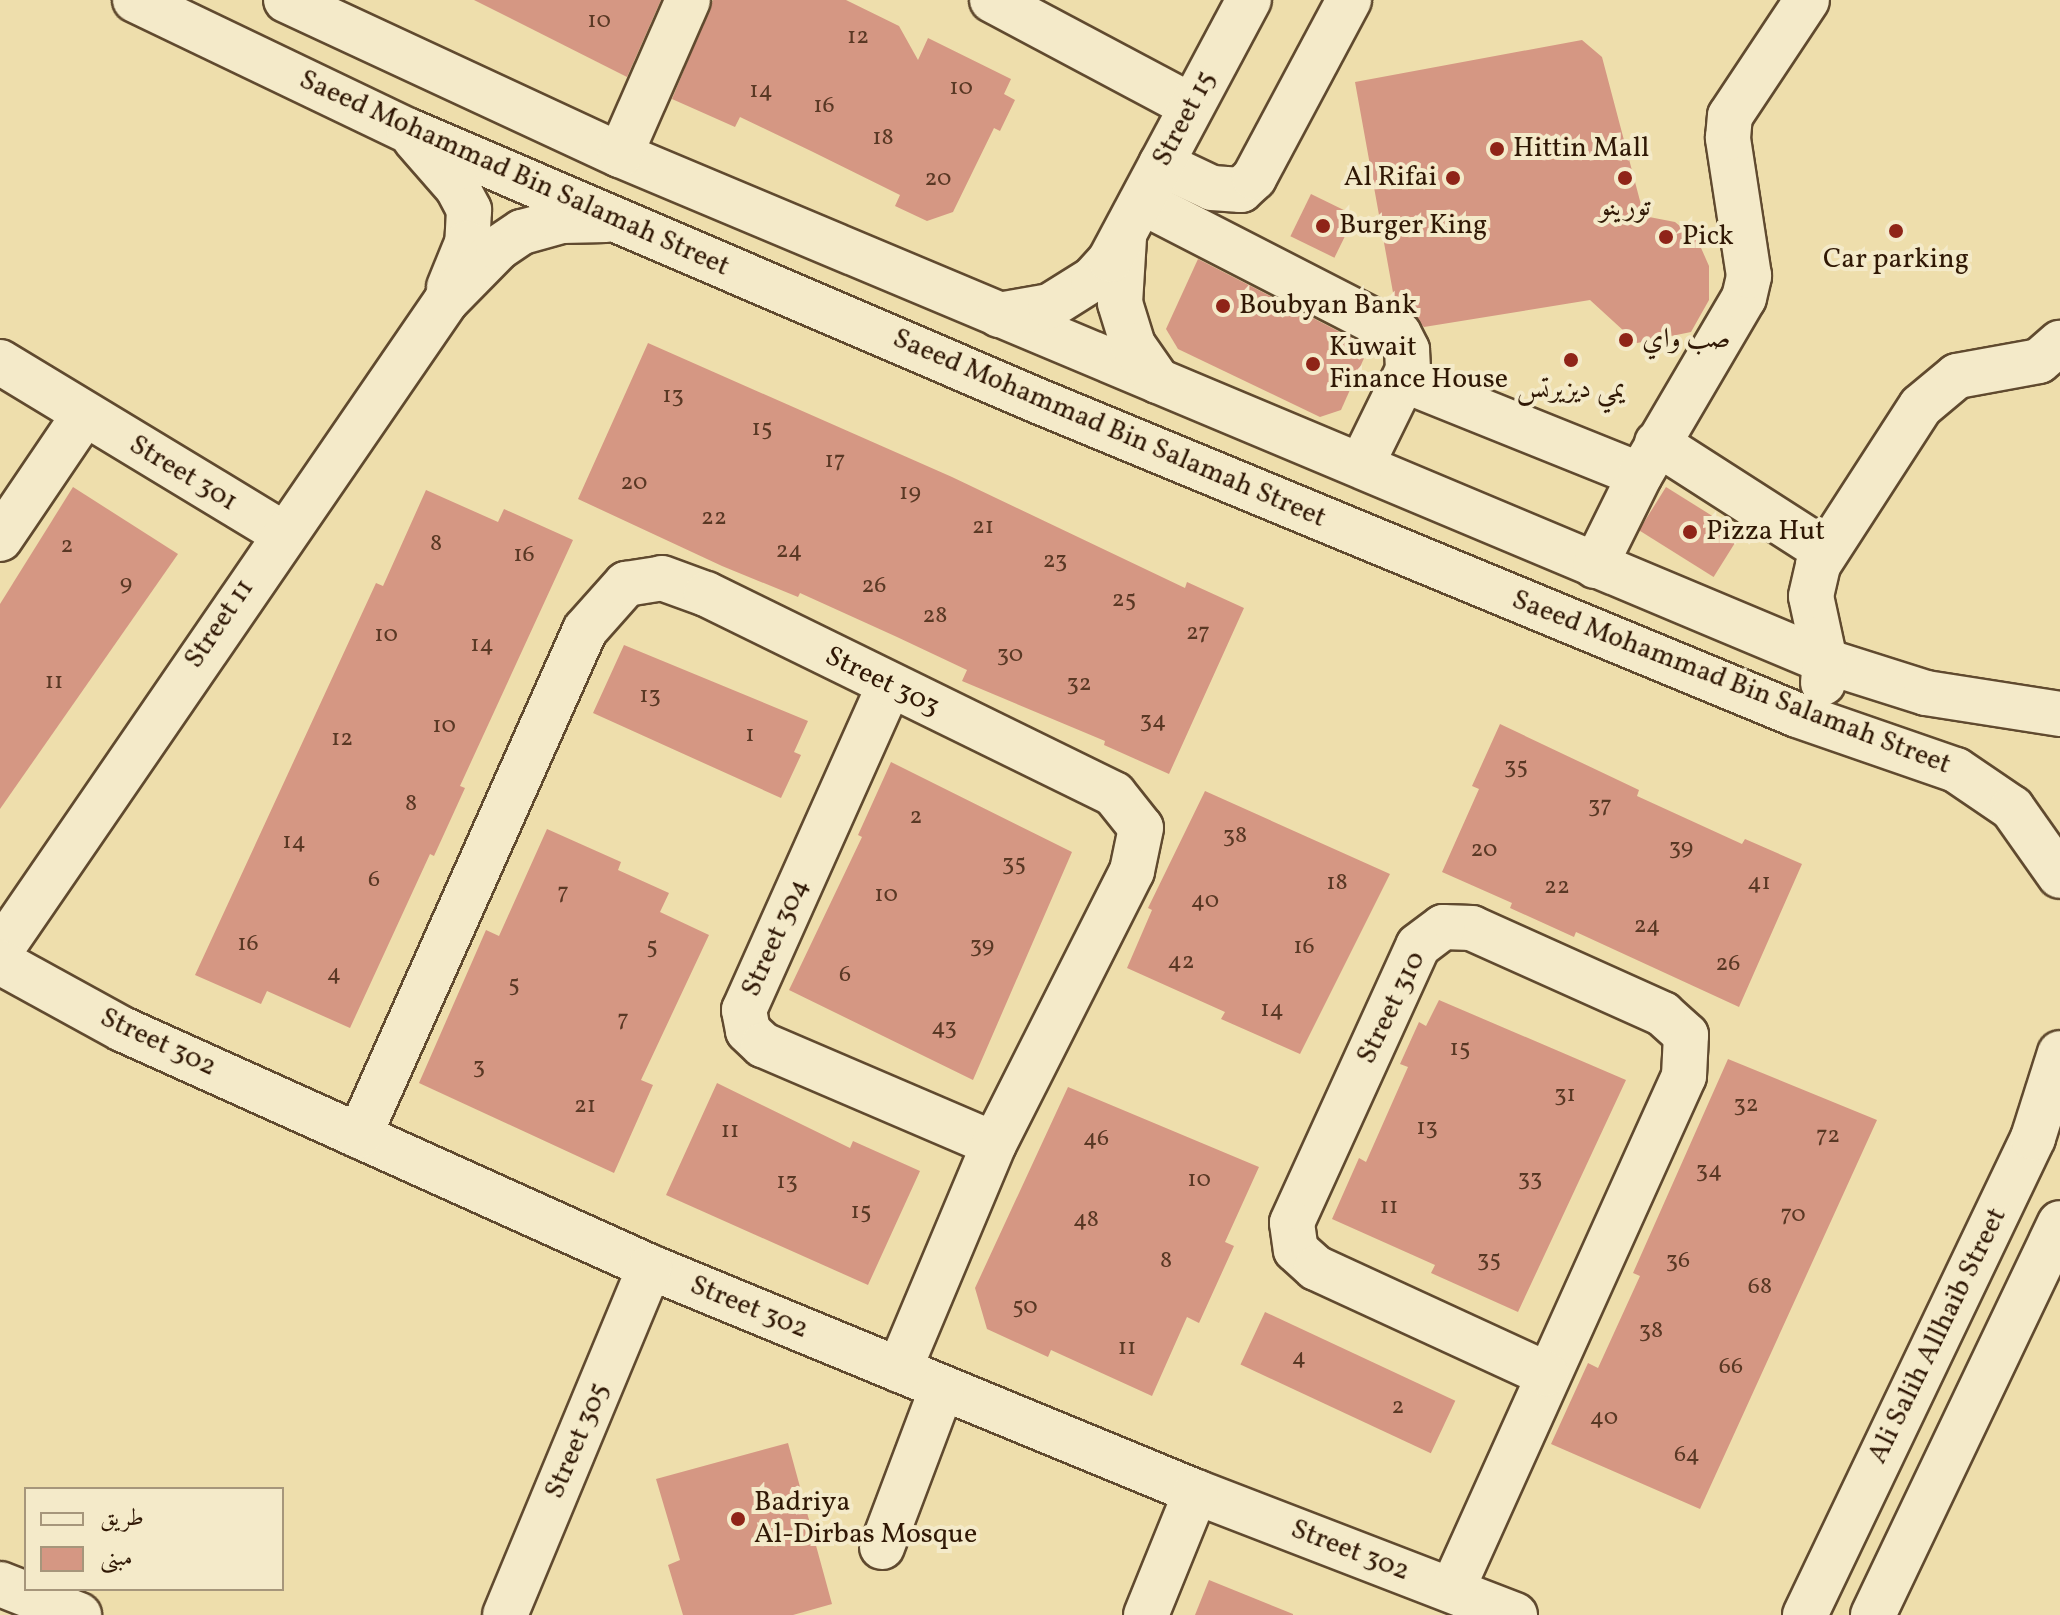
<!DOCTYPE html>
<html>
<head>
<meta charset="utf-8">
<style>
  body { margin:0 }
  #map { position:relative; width:2060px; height:1615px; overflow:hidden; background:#eedeac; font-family:Vollkorn,Amiri,serif }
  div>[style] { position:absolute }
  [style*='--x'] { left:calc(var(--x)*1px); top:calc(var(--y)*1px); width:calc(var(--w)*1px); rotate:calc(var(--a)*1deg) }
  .building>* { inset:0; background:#d59783; transform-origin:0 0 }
  .roads { filter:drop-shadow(2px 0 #604a2f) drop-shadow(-2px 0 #604a2f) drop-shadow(0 2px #604a2f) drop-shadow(0 -2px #604a2f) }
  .minor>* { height:44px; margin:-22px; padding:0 22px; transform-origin:22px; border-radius:22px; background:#f4eac9 }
  .dots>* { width:22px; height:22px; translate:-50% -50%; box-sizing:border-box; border:4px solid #f4eac9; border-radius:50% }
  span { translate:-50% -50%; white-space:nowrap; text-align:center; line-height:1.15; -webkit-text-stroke:8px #f4eac9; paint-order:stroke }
  .number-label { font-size:24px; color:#593824 }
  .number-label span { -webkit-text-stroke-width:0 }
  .street-label { font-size:28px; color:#301805 }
  .poi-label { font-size:28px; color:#301805 }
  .left { translate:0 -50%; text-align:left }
  .right { translate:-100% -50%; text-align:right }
  .legend { position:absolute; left:24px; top:1487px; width:260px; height:104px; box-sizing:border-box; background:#f4eac9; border:2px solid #a6967b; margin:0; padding:10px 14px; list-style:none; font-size:24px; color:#301805 }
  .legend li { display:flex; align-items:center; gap:16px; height:40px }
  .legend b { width:40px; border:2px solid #a6967b }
</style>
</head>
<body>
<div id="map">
  <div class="building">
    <div style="clip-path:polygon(474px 0,661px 0,627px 77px)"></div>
    <div style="clip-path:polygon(713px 0,846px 0,899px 26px,918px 60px,928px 38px,1011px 79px,1004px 94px,1015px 100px,1000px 131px,994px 128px,953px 212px,927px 221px,895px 206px,900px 195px,811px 151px,740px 117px,735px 127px,672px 99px)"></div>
    <div style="clip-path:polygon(1582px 40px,1602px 57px,1644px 216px,1675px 222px,1698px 241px,1709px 266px,1709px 300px,1691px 332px,1637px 343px,1590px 300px,1424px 327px,1394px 298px,1355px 82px)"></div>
    <div style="left:1311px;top:194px;width:49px;height:47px;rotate:26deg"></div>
    <div style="clip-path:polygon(1198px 259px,1369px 347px,1341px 410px,1320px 417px,1178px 349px,1166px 329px)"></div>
    <div style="clip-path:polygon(648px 343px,952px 477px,1185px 588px,1187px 582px,1244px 608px,1169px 774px,1104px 745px,1105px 741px,962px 681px,967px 670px,897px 637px,800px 593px,798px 597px,722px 566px,578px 499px)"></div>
    <div style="clip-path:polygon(73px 487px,178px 554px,0 809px,0 604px)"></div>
    <div style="left:1666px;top:487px;width:88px;height:51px;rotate:32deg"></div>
    <div style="clip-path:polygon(426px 490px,498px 522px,504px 509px,573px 540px,460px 786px,465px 788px,434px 856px,430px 854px,350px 1028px,267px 991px,261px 1004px,195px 975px,376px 583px,383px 586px)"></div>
    <div style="clip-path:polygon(624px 645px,808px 721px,794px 752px,801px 755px,781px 798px,593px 713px)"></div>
    <div style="clip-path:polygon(1500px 724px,1639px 790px,1637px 796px,1742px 844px,1745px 839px,1802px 864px,1739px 1007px,1576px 932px,1574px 937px,1510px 908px,1512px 903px,1442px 872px,1479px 789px,1472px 786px)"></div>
    <div style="clip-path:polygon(891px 762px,1072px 852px,973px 1080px,789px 990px,862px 837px,858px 835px)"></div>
    <div style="clip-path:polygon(1205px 791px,1390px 874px,1300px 1054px,1221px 1019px,1225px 1012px,1127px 968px,1152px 910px,1148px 908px)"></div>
    <div style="clip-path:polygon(547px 829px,621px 862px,618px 870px,669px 893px,660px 912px,709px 935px,641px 1080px,653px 1085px,614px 1173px,419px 1083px,486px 930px,499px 936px)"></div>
    <div style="clip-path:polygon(1439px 1000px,1626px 1080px,1518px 1312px,1431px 1273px,1435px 1265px,1332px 1219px,1359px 1158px,1366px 1162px,1408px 1067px,1400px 1064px,1419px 1022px,1426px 1026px)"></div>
    <div style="clip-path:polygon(1728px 1059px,1877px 1120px,1700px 1509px,1551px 1444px,1588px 1363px,1598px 1368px,1640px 1276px,1633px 1273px)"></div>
    <div style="clip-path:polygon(717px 1083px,850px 1148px,853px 1141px,920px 1171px,868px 1285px,666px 1195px)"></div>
    <div style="clip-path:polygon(1068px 1087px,1259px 1167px,1225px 1242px,1234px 1246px,1199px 1323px,1187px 1317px,1152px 1396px,1051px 1350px,1048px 1357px,987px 1329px,975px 1288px)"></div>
    <div style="left:1265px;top:1312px;width:210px;height:58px;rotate:25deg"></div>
    <div style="clip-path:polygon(788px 1443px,832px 1604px,793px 1615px,683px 1615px,668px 1565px,680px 1560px,656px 1479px)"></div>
    <div style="clip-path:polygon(1209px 1580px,1293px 1614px,1293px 1615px,1195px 1615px)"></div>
  </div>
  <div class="roads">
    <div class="minor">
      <div style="--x:135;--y:0;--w:304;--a:25.6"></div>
      <div style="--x:409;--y:131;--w:685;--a:23.23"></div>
      <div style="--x:1038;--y:401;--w:821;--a:22.47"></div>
      <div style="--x:1797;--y:715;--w:168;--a:19.1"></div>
      <div style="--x:1956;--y:770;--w:68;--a:34.2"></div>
      <div style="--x:2012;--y:808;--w:83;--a:54.8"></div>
      <div style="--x:286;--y:0;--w:368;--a:24.9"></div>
      <div style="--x:620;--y:155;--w:1307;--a:22.78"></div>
      <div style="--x:1825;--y:661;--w:106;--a:17.6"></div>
      <div style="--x:1926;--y:693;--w:136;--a:8.9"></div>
      <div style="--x:992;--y:0;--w:225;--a:28"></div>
      <div style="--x:415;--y:139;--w:64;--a:48.8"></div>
      <div style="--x:457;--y:187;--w:26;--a:62"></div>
      <div style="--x:469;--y:210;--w:33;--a:93"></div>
      <div style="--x:467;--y:243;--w:48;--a:112.2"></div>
      <div style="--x:620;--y:155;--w:169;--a:-66.3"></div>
      <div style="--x:1161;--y:164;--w:56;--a:25.2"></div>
      <div style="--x:1212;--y:188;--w:29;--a:4"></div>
      <div style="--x:1241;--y:190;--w:18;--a:-43"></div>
      <div style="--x:1254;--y:178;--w:202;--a:-61.9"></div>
      <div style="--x:1142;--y:202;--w:289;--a:27.2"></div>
      <div style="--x:1399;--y:334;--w:18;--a:63"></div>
      <div style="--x:1407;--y:350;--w:20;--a:87"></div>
      <div style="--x:1408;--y:370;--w:105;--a:116.1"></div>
      <div style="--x:1124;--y:238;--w:65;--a:93.5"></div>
      <div style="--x:1120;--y:303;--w:44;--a:72.8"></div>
      <div style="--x:1133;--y:345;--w:44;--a:55.2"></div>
      <div style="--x:999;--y:315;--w:52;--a:-10"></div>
      <div style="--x:1050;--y:306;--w:51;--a:-32.1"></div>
      <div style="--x:1093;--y:279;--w:25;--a:-48"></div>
      <div style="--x:1110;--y:260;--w:295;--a:-61.9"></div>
      <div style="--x:0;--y:362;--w:330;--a:31.2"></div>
      <div style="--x:1404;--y:380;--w:254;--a:21.9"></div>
      <div style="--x:1657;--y:443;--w:200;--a:32.7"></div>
      <div style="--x:0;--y:539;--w:150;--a:-55.9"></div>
      <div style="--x:1595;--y:566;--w:102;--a:-63.7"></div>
      <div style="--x:1640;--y:475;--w:205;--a:-59.6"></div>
      <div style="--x:1744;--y:298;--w:23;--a:-77"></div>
      <div style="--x:1749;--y:276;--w:140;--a:-98.7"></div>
      <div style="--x:1728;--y:138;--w:22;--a:-85"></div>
      <div style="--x:1730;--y:116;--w:139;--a:-56.4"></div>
      <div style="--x:1823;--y:683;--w:22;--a:-85"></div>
      <div style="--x:1825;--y:661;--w:66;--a:-102.2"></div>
      <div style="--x:1811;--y:596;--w:32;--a:-77"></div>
      <div style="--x:1818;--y:565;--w:189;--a:-57.1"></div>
      <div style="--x:1921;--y:406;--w:47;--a:-39.8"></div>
      <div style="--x:1957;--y:376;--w:83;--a:-10.4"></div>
      <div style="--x:2039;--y:361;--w:28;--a:-41"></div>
      <div style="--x:889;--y:686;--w:355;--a:114.1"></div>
      <div style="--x:744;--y:1010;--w:21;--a:79"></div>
      <div style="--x:748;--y:1031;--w:21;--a:43"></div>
      <div style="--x:763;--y:1045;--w:251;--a:23.2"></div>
      <div style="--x:0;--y:951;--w:788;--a:-55.54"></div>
      <div style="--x:446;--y:301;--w:74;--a:-45.5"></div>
      <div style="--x:498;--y:248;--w:29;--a:-34"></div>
      <div style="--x:522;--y:232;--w:41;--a:-15.4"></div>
      <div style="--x:562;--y:221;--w:44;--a:-1.3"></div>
      <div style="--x:0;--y:962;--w:139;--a:28.8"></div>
      <div style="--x:122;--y:1029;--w:579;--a:24.26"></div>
      <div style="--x:650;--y:1267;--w:591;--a:22.4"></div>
      <div style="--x:1196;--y:1492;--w:342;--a:21.1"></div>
      <div style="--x:359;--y:1136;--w:554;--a:-65.93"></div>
      <div style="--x:585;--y:630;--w:62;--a:-48.3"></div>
      <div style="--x:626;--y:584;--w:36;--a:-9"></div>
      <div style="--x:662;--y:578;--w:47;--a:20"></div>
      <div style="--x:706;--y:594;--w:454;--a:26.1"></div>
      <div style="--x:1114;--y:794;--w:43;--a:51.5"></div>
      <div style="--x:1141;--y:828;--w:44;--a:101.8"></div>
      <div style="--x:1132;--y:871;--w:306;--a:116.8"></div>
      <div style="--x:994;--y:1144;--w:245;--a:112.8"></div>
      <div style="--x:882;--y:1547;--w:170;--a:-69.3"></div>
      <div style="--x:0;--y:1584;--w:85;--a:21.4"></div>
      <div style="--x:1452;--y:1590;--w:564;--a:-65.71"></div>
      <div style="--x:1684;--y:1076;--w:41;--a:-87.2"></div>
      <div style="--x:1686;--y:1035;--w:31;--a:-138"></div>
      <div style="--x:1663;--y:1014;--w:209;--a:-155.8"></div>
      <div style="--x:1472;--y:928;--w:29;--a:-178"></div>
      <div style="--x:1443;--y:927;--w:31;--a:143"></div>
      <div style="--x:1418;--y:946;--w:304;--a:114.5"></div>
      <div style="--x:1292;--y:1223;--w:27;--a:82"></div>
      <div style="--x:1296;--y:1250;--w:27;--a:42"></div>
      <div style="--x:1316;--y:1268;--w:253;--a:24.7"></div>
      <div style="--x:505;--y:1615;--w:377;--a:-67.4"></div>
      <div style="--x:1146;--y:1615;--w:133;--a:-67.9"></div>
      <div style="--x:1805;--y:1615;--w:529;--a:-64.45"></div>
      <div style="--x:2033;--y:1138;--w:89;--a:-72.4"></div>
      <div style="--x:1873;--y:1615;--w:434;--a:-64.5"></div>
    </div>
  </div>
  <div class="dots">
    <div style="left:1497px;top:149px;background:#8f2418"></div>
    <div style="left:1453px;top:178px;background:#8f2418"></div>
    <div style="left:1625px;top:178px;background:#8f2418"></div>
    <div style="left:1323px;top:226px;background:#8f2418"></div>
    <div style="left:1896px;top:231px;background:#8f2418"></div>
    <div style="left:1666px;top:237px;background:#8f2418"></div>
    <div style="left:1223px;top:306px;background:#8f2418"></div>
    <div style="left:1626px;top:340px;background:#8f2418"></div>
    <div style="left:1571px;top:360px;background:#8f2418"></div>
    <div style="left:1313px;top:364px;background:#8f2418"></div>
    <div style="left:1690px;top:532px;background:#8f2418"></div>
    <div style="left:738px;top:1519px;background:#8f2418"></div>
  </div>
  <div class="number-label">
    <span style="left:599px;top:22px">10</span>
    <span style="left:858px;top:38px">12</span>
    <span style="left:961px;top:89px">10</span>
    <span style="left:761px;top:92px">14</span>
    <span style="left:824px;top:107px">16</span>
    <span style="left:883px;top:139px">18</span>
    <span style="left:938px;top:180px">20</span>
    <span style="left:673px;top:397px">13</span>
    <span style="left:762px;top:430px">15</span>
    <span style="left:835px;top:462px">17</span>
    <span style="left:634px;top:484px">20</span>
    <span style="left:910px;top:494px">19</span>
    <span style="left:714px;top:519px">22</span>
    <span style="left:983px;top:528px">21</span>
    <span style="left:436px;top:545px">8</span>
    <span style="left:67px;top:547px">2</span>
    <span style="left:789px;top:552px">24</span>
    <span style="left:524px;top:556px">16</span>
    <span style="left:1055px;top:562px">23</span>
    <span style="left:126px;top:585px">9</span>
    <span style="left:874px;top:587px">26</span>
    <span style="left:1124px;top:601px">25</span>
    <span style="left:935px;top:617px">28</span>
    <span style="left:1198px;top:634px">27</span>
    <span style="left:386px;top:636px">10</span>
    <span style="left:482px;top:646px">14</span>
    <span style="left:1010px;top:656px">30</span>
    <span style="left:54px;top:683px">11</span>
    <span style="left:1079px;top:685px">32</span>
    <span style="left:650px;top:697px">13</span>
    <span style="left:1153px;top:722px">34</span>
    <span style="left:444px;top:727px">10</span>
    <span style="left:750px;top:736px">1</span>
    <span style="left:342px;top:740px">12</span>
    <span style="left:1516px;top:768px">35</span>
    <span style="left:411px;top:805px">8</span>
    <span style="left:1600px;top:807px">37</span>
    <span style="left:916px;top:818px">2</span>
    <span style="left:1235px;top:837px">38</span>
    <span style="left:294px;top:843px">14</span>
    <span style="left:1681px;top:849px">39</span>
    <span style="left:1484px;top:851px">20</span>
    <span style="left:1014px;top:865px">35</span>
    <span style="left:374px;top:881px">6</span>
    <span style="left:1337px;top:884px">18</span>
    <span style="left:1759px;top:884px">41</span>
    <span style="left:1557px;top:888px">22</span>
    <span style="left:563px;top:894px">7</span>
    <span style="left:886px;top:896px">10</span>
    <span style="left:1205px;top:902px">40</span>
    <span style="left:1647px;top:927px">24</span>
    <span style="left:248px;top:945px">16</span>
    <span style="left:982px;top:947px">39</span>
    <span style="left:652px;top:948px">5</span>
    <span style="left:1304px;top:948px">16</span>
    <span style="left:1181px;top:963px">42</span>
    <span style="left:1728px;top:965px">26</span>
    <span style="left:334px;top:975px">4</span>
    <span style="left:845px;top:976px">6</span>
    <span style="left:514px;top:986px">5</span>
    <span style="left:1272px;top:1011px">14</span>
    <span style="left:623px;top:1021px">7</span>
    <span style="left:944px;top:1029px">43</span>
    <span style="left:1460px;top:1050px">15</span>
    <span style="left:479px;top:1068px">3</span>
    <span style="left:1565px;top:1096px">31</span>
    <span style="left:1746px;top:1106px">32</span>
    <span style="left:585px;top:1107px">21</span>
    <span style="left:1427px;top:1129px">13</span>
    <span style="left:730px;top:1132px">11</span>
    <span style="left:1828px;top:1137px">72</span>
    <span style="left:1096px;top:1140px">46</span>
    <span style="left:1709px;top:1172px">34</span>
    <span style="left:1530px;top:1180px">33</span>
    <span style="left:1199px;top:1181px">10</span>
    <span style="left:787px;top:1183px">13</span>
    <span style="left:1389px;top:1208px">11</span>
    <span style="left:861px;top:1213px">15</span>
    <span style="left:1793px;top:1216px">70</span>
    <span style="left:1086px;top:1221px">48</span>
    <span style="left:1489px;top:1261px">35</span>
    <span style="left:1166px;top:1262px">8</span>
    <span style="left:1678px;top:1262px">36</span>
    <span style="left:1760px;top:1288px">68</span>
    <span style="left:1025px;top:1308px">50</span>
    <span style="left:1651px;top:1332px">38</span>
    <span style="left:1127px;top:1349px">11</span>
    <span style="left:1299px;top:1359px">4</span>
    <span style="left:1731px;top:1368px">66</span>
    <span style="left:1398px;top:1408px">2</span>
    <span style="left:1604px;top:1419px">40</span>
    <span style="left:1687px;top:1456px">64</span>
  </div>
  <div class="street-label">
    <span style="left:1185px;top:119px;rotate:-62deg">Street 15</span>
    <span style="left:514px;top:174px;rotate:24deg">Saeed Mohammad Bin Salamah Street</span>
    <span style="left:1109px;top:429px;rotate:23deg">Saeed Mohammad Bin Salamah Street</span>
    <span style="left:183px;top:474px;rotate:31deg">Street 301</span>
    <span style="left:220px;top:624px;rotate:-56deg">Street 11</span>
    <span style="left:882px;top:682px;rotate:26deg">Street 303</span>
    <span style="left:1731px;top:683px;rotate:21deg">Saeed Mohammad Bin Salamah Street</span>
    <span style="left:776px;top:938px;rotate:-66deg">Street 304</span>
    <span style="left:1392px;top:1008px;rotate:-64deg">Street 310</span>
    <span style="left:158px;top:1043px;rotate:25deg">Street 302</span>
    <span style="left:749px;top:1308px;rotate:22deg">Street 302</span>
    <span style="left:1938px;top:1336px;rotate:-64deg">Ali Salih Allhaib Street</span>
    <span style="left:578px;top:1441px;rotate:-67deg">Street 305</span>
    <span style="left:1350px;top:1551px;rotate:21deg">Street 302</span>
  </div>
  <div class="poi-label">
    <span class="left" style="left:1513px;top:149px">Hittin Mall</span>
    <span class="right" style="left:1437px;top:178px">Al Rifai</span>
    <span style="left:1625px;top:208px">تورينو</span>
    <span class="left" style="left:1339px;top:226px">Burger King</span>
    <span class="left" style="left:1682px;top:237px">Pick</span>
    <span style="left:1896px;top:260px">Car parking</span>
    <span class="left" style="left:1239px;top:306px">Boubyan Bank</span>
    <span class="left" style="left:1642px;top:340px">صب واي</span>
    <span class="left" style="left:1329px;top:364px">Kuwait<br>Finance House</span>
    <span style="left:1571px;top:390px">يمي ديزيرتس</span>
    <span class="left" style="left:1706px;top:532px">Pizza Hut</span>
    <span class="left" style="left:754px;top:1519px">Badriya<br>Al-Dirbas Mosque</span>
  </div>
  <ul class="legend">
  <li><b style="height:10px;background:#f4eac9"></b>طريق</li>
  <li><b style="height:22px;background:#d59783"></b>مبنى</li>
  </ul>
</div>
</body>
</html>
